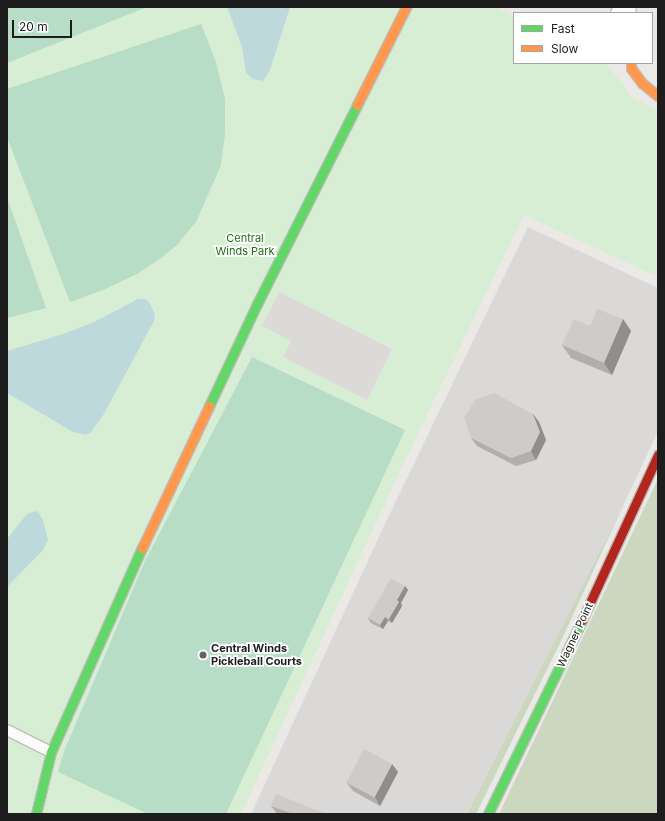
<!DOCTYPE html>
<html>
<head>
<meta charset="utf-8">
<style>
  body { margin:0 }
  #map { position:relative; width:665px; height:821px; overflow:hidden; background:#ebe9e6; font-family:Inter,sans-serif }
  div>[style] { position:absolute }
  [style*='--x'] { left:calc(var(--x)*1px); top:calc(var(--y)*1px); width:calc(var(--w)*1px); rotate:calc(var(--a)*1deg) }
  .residential>* { inset:0; background:#dad9d8 }
  .forest>* { inset:0; background:#cbd7be }
  .park>* { inset:0; background:#d8eed4 }
  .pitch>* { inset:0; background:#b7ddc7 }
  .parking>* { inset:0; background:#dbdad9 }
  .water>* { inset:0; background:#bed9db }
  .roads { filter:drop-shadow(1px 0 #bebebc) drop-shadow(-1px 0 #bebebc) drop-shadow(0 1px #bebebc) drop-shadow(0 -1px #bebebc) }
  .lane>* { height:10px; margin:-5px; padding:0 5px; transform-origin:5px; border-radius:5px; background:#fcfcfb }
  .street>* { height:21px; margin:-10.5px; padding:0 10.5px; transform-origin:10.5px; border-radius:10.5px; background:#fcfcfb }
  .fast>* { height:9px; margin:-4.5px; padding:0 4.5px; transform-origin:4.5px; border-radius:4.5px; background:#63d668 }
  .slow>* { height:9px; margin:-4.5px; padding:0 4.5px; transform-origin:4.5px; border-radius:4.5px; background:#ff974d }
  .jam>* { height:9px; margin:-4.5px; padding:0 4.5px; transform-origin:4.5px; border-radius:4.5px; background:#b3261e }
  .wall>* { inset:0; background:#b1afad }
  .shaded-wall>* { inset:0; background:#908e8d }
  .building>* { inset:0; background:#cecbc9; transform-origin:0 0 }
  .dots>* { width:11px; height:11px; translate:-50% -50%; box-sizing:border-box; border:2px solid #fff; border-radius:50% }
  span { translate:-50% -50%; white-space:nowrap; text-align:center; line-height:1.15; -webkit-text-stroke:3.5px #fff; paint-order:stroke }
  .park-label { font-size:11px; color:#1e6e18 }
  .street-label { font-size:11px; color:#1d1d1d }
  .poi-label { font-size:11px; color:#1d1d1d; font-weight:700 }
  .left { translate:0 -50%; text-align:left }
  .frame { position:absolute; inset:0; border:8px solid #1d1d1d; pointer-events:none }
  .legend { position:absolute; left:513px; top:12px; width:140px; height:52px; box-sizing:border-box; background:#fff; border:1px solid #a5a5a5; margin:0; padding:5px 7px; list-style:none; font-size:12px; color:#1d1d1d }
  .legend li { display:flex; align-items:center; gap:8px; height:20px }
  .legend b { width:20px; border:1px solid #a5a5a5 }
  .scale { position:absolute; left:12px; top:20px; width:60px; height:18px; box-sizing:border-box; border:2px solid #1d1d1d; border-top:0; padding-left:5px; font-size:12px; line-height:14px; white-space:nowrap; color:#1d1d1d; -webkit-text-stroke:3px #fff; paint-order:stroke }
</style>
</head>
<body>
<div id="map">
  <div class="residential">
    <div style="clip-path:polygon(528px 227px,658px 288px,658px 431px,625px 502px,467px 814px,251px 814px,384px 526px)"></div>
  </div>
  <div class="forest">
    <div style="clip-path:polygon(658px 479px,658px 814px,499px 814px)"></div>
    <div style="clip-path:polygon(625px 502px,561px 641px,476px 814px,467px 814px)"></div>
  </div>
  <div class="park">
    <div style="clip-path:polygon(7px 7px,496px 7px,514px 16px,514px 63px,606px 63px,632px 97px,658px 110px,658px 277px,524px 215px,400px 471px,241px 814px,7px 814px)"></div>
  </div>
  <div class="pitch">
    <div style="clip-path:polygon(7px 7px,147px 7px,7px 63px)"></div>
    <div style="clip-path:polygon(201px 24px,216px 62px,225px 99px,225px 134px,221px 165px,196px 222px,177px 245px,161px 258px,137px 274px,103px 290px,70px 302px,7px 137px,7px 89px)"></div>
    <div style="clip-path:polygon(7px 197px,46px 308px,7px 318px)"></div>
    <div style="clip-path:polygon(252px 357px,405px 430px,226px 814px,148px 814px,58px 772px,65px 749px,145px 561px)"></div>
  </div>
  <div class="parking">
    <div style="clip-path:polygon(279px 292px,392px 349px,367px 400px,283px 357px,291px 341px,262px 326px)"></div>
  </div>
  <div class="water">
    <div style="clip-path:polygon(227px 7px,290px 7px,270px 70px,263px 81px,253px 79px,246px 73px,242px 47px)"></div>
    <div style="clip-path:polygon(138px 299px,145px 299px,149px 302px,155px 314px,154px 321px,104px 414px,91px 432px,86px 435px,73px 432px,7px 393px,7px 351px,63px 334px,94px 322px)"></div>
    <div style="clip-path:polygon(35px 511px,38px 512px,43px 520px,48px 540px,43px 550px,7px 587px,7px 539px,27px 514px)"></div>
  </div>
  <div class="roads">
    <div class="lane">
      <div style="--x:7;--y:730;--w:49;--a:26.6"></div>
    </div>
    <div class="street">
      <div style="--x:621;--y:13;--w:7;--a:-56"></div>
    </div>
    <div class="fast">
      <div style="--x:209;--y:406;--w:113;--a:-64.8"></div>
      <div style="--x:257;--y:304;--w:223;--a:-63.3"></div>
      <div style="--x:36;--y:814;--w:64;--a:-76.4"></div>
      <div style="--x:51;--y:752;--w:223;--a:-66"></div>
      <div style="--x:488;--y:814;--w:216;--a:-64.1"></div>
    </div>
    <div class="slow">
      <div style="--x:631;--y:63;--w:5;--a:90"></div>
      <div style="--x:631;--y:68;--w:19;--a:54"></div>
      <div style="--x:642;--y:83;--w:21;--a:39"></div>
      <div style="--x:357;--y:105;--w:110;--a:-63.4"></div>
      <div style="--x:142;--y:548;--w:157;--a:-64.7"></div>
    </div>
    <div class="jam">
      <div style="--x:582;--y:620;--w:182;--a:-65.3"></div>
    </div>
  </div>
  <div class="wall">
    <div style="clip-path:polygon(623px 319px,631px 331px,612px 375px,571px 358px,562px 345px,590px 326px)"></div>
    <div style="clip-path:polygon(533px 414px,539px 422px,546px 440px,536px 460px,516px 466px,477px 446px,471px 438px)"></div>
    <div style="clip-path:polygon(405px 586px,408px 590px,401px 603px,402px 606px,392px 623px,388px 621px,383px 629px,371px 623px,368px 618px)"></div>
    <div style="clip-path:polygon(392px 764px,398px 772px,380px 806px,353px 791px,347px 783px)"></div>
    <div style="clip-path:polygon(271px 806px,326px 814px,277px 814px)"></div>
  </div>
  <div class="shaded-wall">
    <div style="clip-path:polygon(623px 319px,631px 331px,612px 375px,604px 363px)"></div>
    <div style="clip-path:polygon(533px 414px,539px 422px,546px 440px,536px 460px,531px 451px)"></div>
    <div style="clip-path:polygon(405px 586px,408px 590px,401px 603px,402px 606px,392px 623px,389px 619px,397px 600px)"></div>
    <div style="clip-path:polygon(385px 617px,388px 621px,383px 629px,380px 625px)"></div>
    <div style="clip-path:polygon(392px 764px,398px 772px,380px 806px,375px 797px)"></div>
  </div>
  <div class="building">
    <div style="clip-path:polygon(597px 309px,623px 319px,604px 363px,562px 345px,574px 319px,590px 326px)"></div>
    <div style="clip-path:polygon(494px 393px,533px 414px,540px 432px,531px 451px,511px 458px,471px 438px,464px 418px,475px 400px)"></div>
    <div style="clip-path:polygon(391px 578px,405px 586px,397px 600px,399px 602px,389px 619px,385px 617px,380px 625px,368px 618px)"></div>
    <div style="left:364px;top:749px;width:32px;height:38px;rotate:28deg"></div>
    <div style="clip-path:polygon(276px 794px,326px 814px,293px 814px,271px 806px)"></div>
  </div>
  <div class="dots">
    <div style="left:203px;top:655px;background:#656463"></div>
  </div>
  <div class="park-label">
    <span style="left:245px;top:245px">Central<br>Winds Park</span>
  </div>
  <div class="street-label">
    <span style="left:575px;top:635px;rotate:-65deg">Wagner Point</span>
  </div>
  <div class="poi-label">
    <span class="left" style="left:211px;top:655px">Central Winds<br>Pickleball Courts</span>
  </div>
  <div class="frame"></div>
  <ul class="legend">
  <li><b style="height:5px;background:#63d668"></b>Fast</li>
  <li><b style="height:5px;background:#ff974d"></b>Slow</li>
  </ul>
  <div class="scale">20 m</div>
</div>
</body>
</html>
